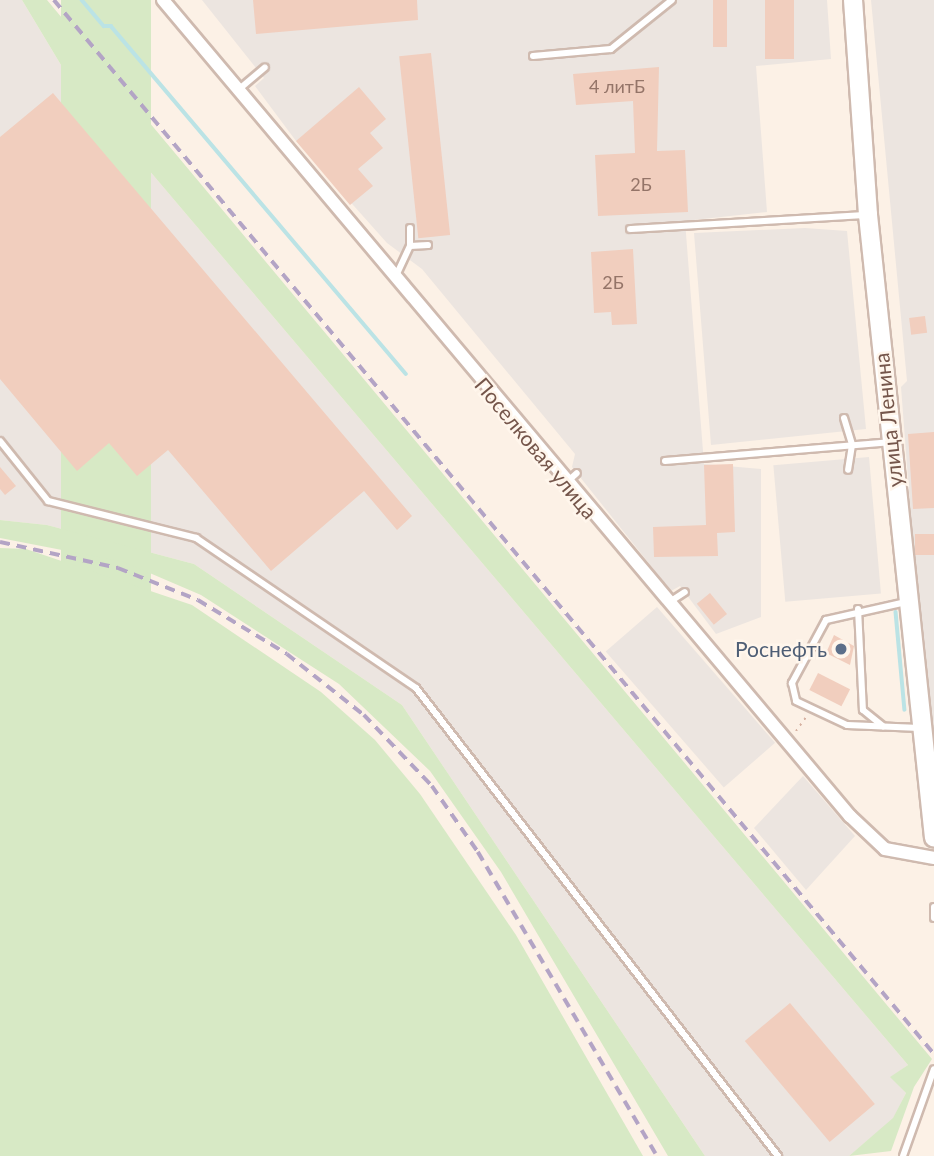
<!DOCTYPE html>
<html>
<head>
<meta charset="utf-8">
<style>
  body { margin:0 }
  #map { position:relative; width:934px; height:1156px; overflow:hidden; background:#fcf1e6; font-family:Lato,sans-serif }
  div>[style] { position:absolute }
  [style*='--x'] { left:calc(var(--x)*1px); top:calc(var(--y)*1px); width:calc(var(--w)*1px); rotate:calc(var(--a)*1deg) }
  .industrial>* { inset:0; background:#ece5e0; transform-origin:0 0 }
  .green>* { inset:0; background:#d7e9c5; transform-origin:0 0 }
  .stream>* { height:3.5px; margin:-1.75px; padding:0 1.75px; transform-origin:1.75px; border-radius:1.75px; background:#bbe3e5 }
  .building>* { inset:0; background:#f1cebe; transform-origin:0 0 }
  .path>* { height:2px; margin-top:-1px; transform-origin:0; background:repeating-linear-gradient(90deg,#d6b1a1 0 2px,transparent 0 7px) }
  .roads { filter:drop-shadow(2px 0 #cfbaaf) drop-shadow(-2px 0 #cfbaaf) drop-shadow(0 2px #cfbaaf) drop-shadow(0 -2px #cfbaaf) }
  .lane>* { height:6px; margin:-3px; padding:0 3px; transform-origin:3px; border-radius:3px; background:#fff }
  .street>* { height:12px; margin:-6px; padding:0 6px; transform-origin:6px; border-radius:6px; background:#fff }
  .secondary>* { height:18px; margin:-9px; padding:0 9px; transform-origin:9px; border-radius:9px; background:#fff }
  .rail>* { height:3.5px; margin-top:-1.75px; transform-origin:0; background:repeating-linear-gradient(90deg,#b3a4c5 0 10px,transparent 0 17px) }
  .dots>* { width:19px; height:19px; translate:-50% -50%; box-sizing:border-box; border:4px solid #fff6ec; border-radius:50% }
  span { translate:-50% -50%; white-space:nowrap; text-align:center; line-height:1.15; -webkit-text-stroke:5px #fff6ec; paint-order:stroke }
  .number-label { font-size:18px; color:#947468 }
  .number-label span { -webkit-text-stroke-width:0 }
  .street-label { font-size:21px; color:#75564b }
  .service-label { font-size:21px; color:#4e5e75 }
  .right { translate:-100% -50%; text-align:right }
</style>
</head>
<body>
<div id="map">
  <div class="industrial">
    <div style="clip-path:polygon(0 0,22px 0,64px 70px,908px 1065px,891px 1077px,906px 1093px,893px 1119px,849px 1156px,705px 1156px,402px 705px,194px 564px,47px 525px,0 520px)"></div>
    <div style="clip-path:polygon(202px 0,827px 0,831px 59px,756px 66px,767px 212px,685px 221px,704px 464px,761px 469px,761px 617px,716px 634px,680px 586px,671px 591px,572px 467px,575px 454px,422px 269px,387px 243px,296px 141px,255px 86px,264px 78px)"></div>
    <div style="clip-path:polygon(871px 0,934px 0,934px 819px,901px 387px,907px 381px)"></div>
    <div style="clip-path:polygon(805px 228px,847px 231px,866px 429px,711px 445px,694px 233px)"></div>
    <div style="left:869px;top:457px;width:137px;height:96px;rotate:85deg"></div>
    <div style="left:657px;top:607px;width:180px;height:68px;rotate:49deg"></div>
    <div style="clip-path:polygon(803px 776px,855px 836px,806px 890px,754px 828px)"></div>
  </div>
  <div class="green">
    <div style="clip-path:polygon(22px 0,47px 0,932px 1059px,914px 1087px,891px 1151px,849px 1156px,893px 1118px,906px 1093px,890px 1077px,908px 1065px,64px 70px)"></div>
    <div style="left:61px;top:0;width:90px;height:850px"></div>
    <div style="clip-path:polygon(0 520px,47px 525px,194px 564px,402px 705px,705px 1156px,668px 1156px,501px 872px,430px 771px,339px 684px,201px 595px,124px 562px,0 538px)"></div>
    <div style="clip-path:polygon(0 548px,26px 549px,192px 605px,321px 692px,375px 740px,420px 794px,516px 935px,643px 1156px,0 1156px)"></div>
  </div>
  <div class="stream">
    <div style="--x:82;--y:0;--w:34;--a:50"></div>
    <div style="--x:104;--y:26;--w:7;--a:0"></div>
    <div style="--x:111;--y:26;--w:456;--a:49.7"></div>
    <div style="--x:896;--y:612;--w:98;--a:84.8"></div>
  </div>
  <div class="building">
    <div style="clip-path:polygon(253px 0,417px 0,418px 20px,256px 34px)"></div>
    <div style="left:713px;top:0;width:14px;height:47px"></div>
    <div style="left:765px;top:0;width:29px;height:59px"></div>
    <div style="left:431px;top:53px;width:183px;height:32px;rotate:84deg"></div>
    <div style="clip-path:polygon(659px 67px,657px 151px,685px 150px,688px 212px,598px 216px,595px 155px,635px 153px,633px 101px,576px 105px,573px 74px)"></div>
    <div style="clip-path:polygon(359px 87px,386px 119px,370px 133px,383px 148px,358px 169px,373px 186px,350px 205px,296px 141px)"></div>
    <div style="clip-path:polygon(53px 93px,412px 516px,397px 530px,364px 491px,271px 571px,168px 450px,137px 476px,109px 443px,77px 471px,0 379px,0 137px)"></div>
    <div style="clip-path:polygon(633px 249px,637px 324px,612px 325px,611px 312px,594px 313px,591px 252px)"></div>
    <div style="left:925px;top:316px;width:17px;height:16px;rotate:83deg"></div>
    <div style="clip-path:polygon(934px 432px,934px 508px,913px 509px,908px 434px)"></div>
    <div style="clip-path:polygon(733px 464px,735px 532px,717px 533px,718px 556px,654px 557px,653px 527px,706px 525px,704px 465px)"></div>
    <div style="clip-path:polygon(0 467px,16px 486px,5px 495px,0 489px)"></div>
    <div style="left:934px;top:534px;width:21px;height:19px;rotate:90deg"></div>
    <div style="left:710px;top:593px;width:27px;height:17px;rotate:51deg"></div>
    <div style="clip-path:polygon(834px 635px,854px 646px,850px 665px,826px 653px)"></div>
    <div style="left:818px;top:673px;width:36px;height:19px;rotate:27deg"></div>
    <div style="left:790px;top:1003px;width:132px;height:59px;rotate:50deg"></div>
  </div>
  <div class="path">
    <div style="--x:796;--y:731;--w:19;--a:-54"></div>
  </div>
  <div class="roads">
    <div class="lane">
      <div style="--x:533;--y:56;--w:78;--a:-5.1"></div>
      <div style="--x:611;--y:49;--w:78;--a:-38.8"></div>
      <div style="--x:238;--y:90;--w:35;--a:-40"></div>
      <div style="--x:630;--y:229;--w:236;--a:-3.4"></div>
      <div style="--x:410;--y:246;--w:18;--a:-3"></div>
      <div style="--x:395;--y:278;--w:35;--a:-65"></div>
      <div style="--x:410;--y:246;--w:18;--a:-90"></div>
      <div style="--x:844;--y:418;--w:28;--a:73"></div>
      <div style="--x:852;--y:445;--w:25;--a:99"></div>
      <div style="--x:0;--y:441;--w:77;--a:51.3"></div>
      <div style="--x:48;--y:501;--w:153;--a:14"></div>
      <div style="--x:196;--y:538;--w:266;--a:34.3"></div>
      <div style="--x:416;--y:688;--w:592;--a:52.28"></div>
      <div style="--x:665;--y:461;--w:225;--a:-4.8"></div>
      <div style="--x:567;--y:482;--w:13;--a:-42"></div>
      <div style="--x:906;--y:602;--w:82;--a:167.3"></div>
      <div style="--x:826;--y:620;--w:72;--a:118.4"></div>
      <div style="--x:792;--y:683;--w:18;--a:77"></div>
      <div style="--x:796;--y:701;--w:56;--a:25.2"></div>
      <div style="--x:847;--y:725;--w:73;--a:2.4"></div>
      <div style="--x:668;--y:603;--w:20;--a:-33"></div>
      <div style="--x:858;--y:609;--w:101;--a:87.2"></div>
      <div style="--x:863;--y:710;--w:26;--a:39"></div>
      <div style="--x:934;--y:907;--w:11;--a:90"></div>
      <div style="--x:903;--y:1156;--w:92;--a:-70.4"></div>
    </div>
    <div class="street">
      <div style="--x:163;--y:0;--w:1067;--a:49.91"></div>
      <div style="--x:850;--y:816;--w:48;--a:43.3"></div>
      <div style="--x:885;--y:849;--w:50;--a:10.4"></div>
    </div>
    <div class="secondary">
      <div style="--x:853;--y:0;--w:216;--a:86"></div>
      <div style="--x:868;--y:215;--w:626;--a:83.95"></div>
    </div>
  </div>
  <div class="rail">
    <div style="--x:54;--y:0;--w:1373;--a:50.14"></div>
    <div style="--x:0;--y:542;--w:121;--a:12.4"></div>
    <div style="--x:118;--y:568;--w:86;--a:21.8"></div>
    <div style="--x:198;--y:600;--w:104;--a:31.2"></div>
    <div style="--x:287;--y:654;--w:98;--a:38.4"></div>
    <div style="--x:364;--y:715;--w:98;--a:46.2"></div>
    <div style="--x:432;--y:786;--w:80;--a:55.1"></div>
    <div style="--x:478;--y:852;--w:353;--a:59.5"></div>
  </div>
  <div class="dots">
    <div style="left:841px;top:649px;background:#5c6f8a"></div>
  </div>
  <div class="number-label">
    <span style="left:617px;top:86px">4 литБ</span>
    <span style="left:641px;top:184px">2Б</span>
    <span style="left:613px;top:282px">2Б</span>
  </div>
  <div class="street-label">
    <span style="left:888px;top:420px;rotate:-96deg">улица Ленина</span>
    <span style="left:536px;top:448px;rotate:50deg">Поселковая улица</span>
  </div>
  <div class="service-label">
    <span class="right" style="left:827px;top:649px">Роснефть</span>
  </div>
</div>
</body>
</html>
